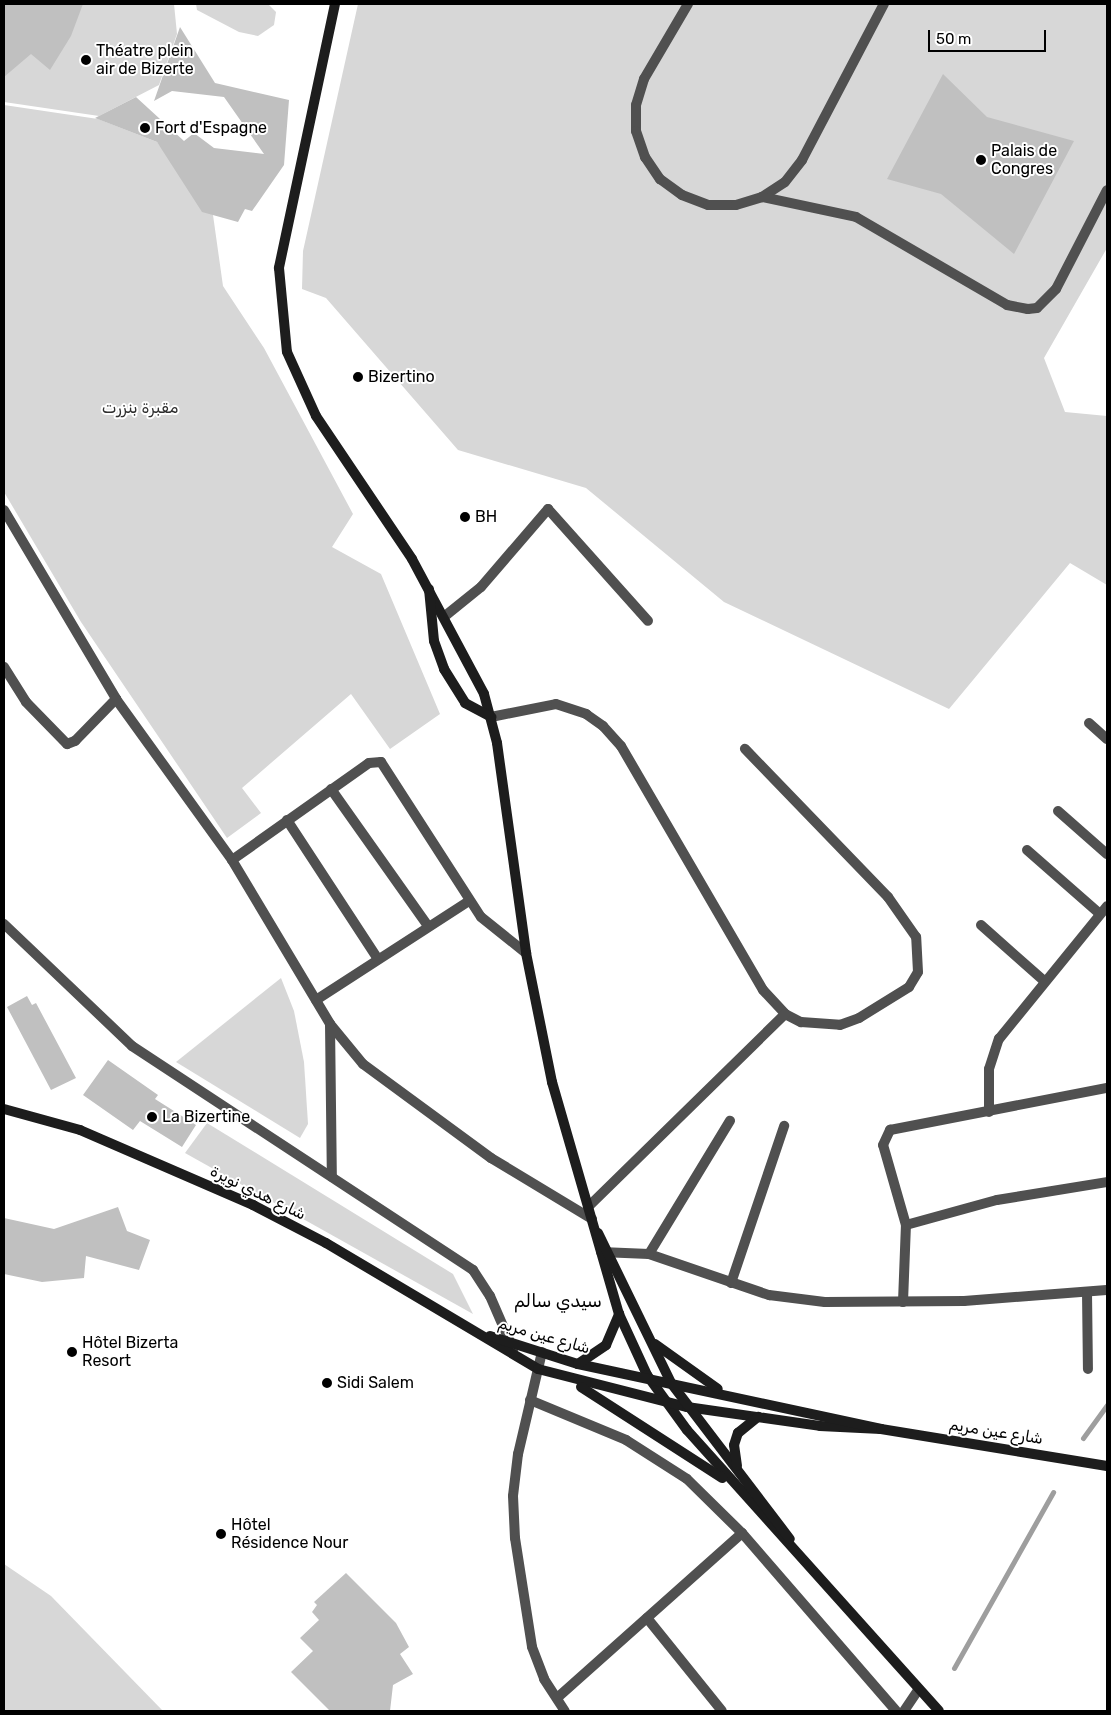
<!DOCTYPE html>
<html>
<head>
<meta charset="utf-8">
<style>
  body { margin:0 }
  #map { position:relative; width:1111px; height:1715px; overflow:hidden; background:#fff; font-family:Rubik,Cairo,sans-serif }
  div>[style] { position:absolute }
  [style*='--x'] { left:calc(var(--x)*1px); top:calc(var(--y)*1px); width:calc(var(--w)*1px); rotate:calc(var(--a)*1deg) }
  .green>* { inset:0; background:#d7d7d7 }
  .stream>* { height:5px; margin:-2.5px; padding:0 2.5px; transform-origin:2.5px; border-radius:2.5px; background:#9e9e9e }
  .building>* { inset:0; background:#c0c0c0 }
  .street>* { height:10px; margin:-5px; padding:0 5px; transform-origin:5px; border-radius:5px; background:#505050 }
  .secondary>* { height:10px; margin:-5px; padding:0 5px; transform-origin:5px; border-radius:5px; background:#1d1d1d }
  .dots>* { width:14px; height:14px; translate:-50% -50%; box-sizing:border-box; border:2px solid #fff; border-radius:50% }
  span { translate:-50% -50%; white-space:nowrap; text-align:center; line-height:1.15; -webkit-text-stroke:4px #fff; paint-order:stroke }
  .poi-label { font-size:16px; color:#000 }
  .left { translate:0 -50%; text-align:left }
  .park-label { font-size:16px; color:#2e2e2e }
  .street-label { font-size:16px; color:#000 }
  .neighbourhood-label { font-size:18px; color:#000 }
  .frame { position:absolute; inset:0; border:5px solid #000; pointer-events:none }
  .scale { position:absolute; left:928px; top:30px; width:118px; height:22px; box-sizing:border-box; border:2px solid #000; border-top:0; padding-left:6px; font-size:15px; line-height:18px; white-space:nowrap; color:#000; -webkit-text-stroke:4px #fff; paint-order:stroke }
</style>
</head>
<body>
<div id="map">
  <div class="green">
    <div style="clip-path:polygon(4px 4px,174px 4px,177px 34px,159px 85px,99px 116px,4px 102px)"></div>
    <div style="clip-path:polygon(196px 4px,268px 4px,276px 12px,274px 25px,258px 36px,239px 32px,197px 10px)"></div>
    <div style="clip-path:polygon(358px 4px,1107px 4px,1107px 248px,1044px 358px,1065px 412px,1107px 416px,1107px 585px,1070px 563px,949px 709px,724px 602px,586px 488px,458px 450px,326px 298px,302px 289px,303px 251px)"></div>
    <div style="clip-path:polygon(4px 105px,98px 119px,157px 142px,213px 215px,223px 286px,264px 348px,353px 514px,332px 547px,381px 574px,440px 714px,390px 749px,351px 694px,242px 788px,261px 813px,227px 838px,81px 622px,4px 492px)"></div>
    <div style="clip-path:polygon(281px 978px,294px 1011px,304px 1062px,308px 1124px,300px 1138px,176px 1062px)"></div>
    <div style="clip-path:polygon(207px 1123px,453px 1274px,473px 1314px,185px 1153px)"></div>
    <div style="clip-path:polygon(4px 1564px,51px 1596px,163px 1711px,4px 1711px)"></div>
  </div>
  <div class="stream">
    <div style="--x:1083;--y:1438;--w:41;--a:-54"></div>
    <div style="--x:954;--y:1668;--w:202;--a:-60.6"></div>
  </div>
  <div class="building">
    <div style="clip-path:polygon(4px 4px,83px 4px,71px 36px,50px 70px,31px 54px,4px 77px)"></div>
    <div style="clip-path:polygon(180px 27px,215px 83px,289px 100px,284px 165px,252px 211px,245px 209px,238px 222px,202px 212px,157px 142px,95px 118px,136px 97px,184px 141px,194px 133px,214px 148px,264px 154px,224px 97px,172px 91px,154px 101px)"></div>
    <div style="clip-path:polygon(943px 74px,987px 117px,1074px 141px,1014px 254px,941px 194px,887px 179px)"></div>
    <div style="clip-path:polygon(27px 996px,32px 1005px,36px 1003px,76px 1078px,51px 1090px,7px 1007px)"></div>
    <div style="clip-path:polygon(108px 1060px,158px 1095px,155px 1099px,196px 1125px,182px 1147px,140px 1121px,133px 1130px,83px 1095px)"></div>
    <div style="clip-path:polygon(118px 1207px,127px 1231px,150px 1240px,139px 1270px,86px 1256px,84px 1278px,42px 1282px,4px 1274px,4px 1218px,54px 1229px)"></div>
    <div style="clip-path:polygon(346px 1573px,396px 1623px,409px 1647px,400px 1654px,413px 1674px,393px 1685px,390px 1711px,330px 1711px,291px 1672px,313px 1651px,300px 1638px,319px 1620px,312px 1612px,317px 1605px,314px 1602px)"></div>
  </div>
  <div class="street">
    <div style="--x:688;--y:4;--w:87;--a:120.4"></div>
    <div style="--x:644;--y:79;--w:27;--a:107"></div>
    <div style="--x:636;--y:105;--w:26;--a:90"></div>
    <div style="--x:636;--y:131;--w:28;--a:71"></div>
    <div style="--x:645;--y:157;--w:27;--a:56"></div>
    <div style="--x:660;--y:179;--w:27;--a:36"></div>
    <div style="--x:682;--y:195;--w:28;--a:21"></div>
    <div style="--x:708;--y:205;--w:28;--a:0"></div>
    <div style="--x:736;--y:205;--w:27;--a:-17"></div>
    <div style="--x:762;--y:197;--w:27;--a:-33"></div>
    <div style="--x:785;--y:182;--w:28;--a:-52"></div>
    <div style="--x:802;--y:160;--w:176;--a:-62.3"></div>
    <div style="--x:762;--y:197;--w:96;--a:12"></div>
    <div style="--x:856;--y:217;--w:175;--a:30.2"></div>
    <div style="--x:1007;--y:305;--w:21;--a:11"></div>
    <div style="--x:1028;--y:309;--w:9;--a:-6"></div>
    <div style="--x:1037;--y:308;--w:27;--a:-45"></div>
    <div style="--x:1056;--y:289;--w:111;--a:-62.7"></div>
    <div style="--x:4;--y:510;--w:220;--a:59.3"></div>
    <div style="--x:116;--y:699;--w:198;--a:54.2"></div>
    <div style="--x:232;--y:860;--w:191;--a:59.1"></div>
    <div style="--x:330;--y:1024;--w:52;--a:50.5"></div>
    <div style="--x:363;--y:1064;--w:159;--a:36.3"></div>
    <div style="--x:491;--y:1158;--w:118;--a:31.1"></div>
    <div style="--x:445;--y:616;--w:46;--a:-38.9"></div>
    <div style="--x:481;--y:587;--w:103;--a:-49.3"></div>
    <div style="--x:548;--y:509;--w:150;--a:48.2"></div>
    <div style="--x:4;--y:667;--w:41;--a:57.8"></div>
    <div style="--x:26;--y:702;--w:59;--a:45.7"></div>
    <div style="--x:67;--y:744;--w:9;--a:-21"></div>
    <div style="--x:75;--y:741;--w:59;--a:-45.7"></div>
    <div style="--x:491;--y:717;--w:66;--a:-11.3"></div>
    <div style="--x:556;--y:704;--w:32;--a:18"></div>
    <div style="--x:586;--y:714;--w:21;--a:35"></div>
    <div style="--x:603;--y:726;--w:27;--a:48"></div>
    <div style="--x:621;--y:746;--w:282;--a:59.8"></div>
    <div style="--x:763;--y:990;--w:33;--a:47"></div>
    <div style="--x:785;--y:1014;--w:18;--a:27"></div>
    <div style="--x:801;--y:1022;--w:39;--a:4"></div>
    <div style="--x:840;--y:1025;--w:20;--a:-20"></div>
    <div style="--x:859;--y:1018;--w:59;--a:-31.8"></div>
    <div style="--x:909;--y:987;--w:17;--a:-59"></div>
    <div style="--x:918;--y:972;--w:35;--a:-93"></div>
    <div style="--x:916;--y:937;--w:49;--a:-125"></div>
    <div style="--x:888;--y:897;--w:206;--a:-134"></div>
    <div style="--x:1089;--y:723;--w:24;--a:42"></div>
    <div style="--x:331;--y:789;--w:168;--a:54.7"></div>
    <div style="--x:1058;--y:811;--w:65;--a:41.3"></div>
    <div style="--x:287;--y:820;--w:166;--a:56.8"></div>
    <div style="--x:1027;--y:850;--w:97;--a:41.2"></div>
    <div style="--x:232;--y:860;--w:168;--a:-35.3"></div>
    <div style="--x:369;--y:763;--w:12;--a:-5"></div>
    <div style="--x:381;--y:762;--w:184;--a:57.2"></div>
    <div style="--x:481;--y:917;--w:58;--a:38.7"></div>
    <div style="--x:4;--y:924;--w:177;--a:43.6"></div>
    <div style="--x:132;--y:1046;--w:408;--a:33.3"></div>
    <div style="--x:473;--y:1270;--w:31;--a:57"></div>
    <div style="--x:490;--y:1296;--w:58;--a:66.5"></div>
    <div style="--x:981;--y:925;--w:83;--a:41.6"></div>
    <div style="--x:316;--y:1000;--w:182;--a:-32.9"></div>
    <div style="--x:330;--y:1024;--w:153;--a:89.3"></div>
    <div style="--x:989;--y:1112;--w:43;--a:-90"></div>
    <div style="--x:989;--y:1069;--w:32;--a:-72"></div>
    <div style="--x:999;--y:1039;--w:171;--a:-50.9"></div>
    <div style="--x:588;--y:1207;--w:276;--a:-44.4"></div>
    <div style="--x:906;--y:1225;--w:94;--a:-15.4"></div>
    <div style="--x:997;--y:1200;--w:111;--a:-9.3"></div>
    <div style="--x:601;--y:1252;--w:48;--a:2.4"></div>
    <div style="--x:649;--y:1254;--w:127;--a:18.9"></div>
    <div style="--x:769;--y:1295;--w:56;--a:7.1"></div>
    <div style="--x:825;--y:1302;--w:139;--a:-0.4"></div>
    <div style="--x:964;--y:1301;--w:143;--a:-4.4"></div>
    <div style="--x:649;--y:1254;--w:156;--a:-58.7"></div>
    <div style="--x:731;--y:1283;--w:166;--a:-71.3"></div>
    <div style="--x:1087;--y:1292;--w:77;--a:89.3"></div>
    <div style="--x:903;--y:1302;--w:77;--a:-87.8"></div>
    <div style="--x:906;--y:1225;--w:83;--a:-106"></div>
    <div style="--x:883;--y:1145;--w:17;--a:-65"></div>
    <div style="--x:890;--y:1130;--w:221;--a:-11"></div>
    <div style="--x:542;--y:1352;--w:105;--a:103.2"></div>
    <div style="--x:518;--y:1454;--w:42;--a:96.8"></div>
    <div style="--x:513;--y:1496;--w:42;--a:87.3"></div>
    <div style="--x:515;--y:1538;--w:110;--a:81.1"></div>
    <div style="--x:532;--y:1647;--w:34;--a:69"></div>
    <div style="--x:544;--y:1679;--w:38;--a:57"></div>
    <div style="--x:530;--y:1400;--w:104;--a:22.6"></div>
    <div style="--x:626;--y:1440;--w:72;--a:32.6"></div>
    <div style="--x:687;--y:1479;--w:77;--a:44.5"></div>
    <div style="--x:742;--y:1533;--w:235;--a:49.1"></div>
    <div style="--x:647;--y:1618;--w:119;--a:51.1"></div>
    <div style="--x:557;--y:1698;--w:248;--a:-41.7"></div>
    <div style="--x:904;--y:1711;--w:25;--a:-56"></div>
  </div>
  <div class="secondary">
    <div style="--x:335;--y:4;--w:270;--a:102"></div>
    <div style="--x:279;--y:268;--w:84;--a:84.6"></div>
    <div style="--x:287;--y:352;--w:70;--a:65.6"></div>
    <div style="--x:316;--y:416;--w:172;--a:56.1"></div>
    <div style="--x:412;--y:559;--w:153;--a:61.9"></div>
    <div style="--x:484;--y:694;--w:51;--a:75.1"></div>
    <div style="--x:497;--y:743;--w:212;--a:82.1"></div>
    <div style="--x:526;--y:953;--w:132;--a:78.6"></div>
    <div style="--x:552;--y:1082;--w:241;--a:73.9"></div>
    <div style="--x:619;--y:1314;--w:67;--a:65.3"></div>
    <div style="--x:647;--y:1375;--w:68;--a:54"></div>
    <div style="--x:687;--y:1430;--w:377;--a:48.1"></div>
    <div style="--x:429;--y:589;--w:52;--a:84.5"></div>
    <div style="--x:434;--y:641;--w:30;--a:70"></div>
    <div style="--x:444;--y:669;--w:40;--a:58"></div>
    <div style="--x:465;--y:703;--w:30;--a:28"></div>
    <div style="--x:4;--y:1109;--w:79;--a:15.4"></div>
    <div style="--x:80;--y:1130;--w:189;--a:23.4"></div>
    <div style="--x:253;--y:1205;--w:82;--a:27.5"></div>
    <div style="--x:326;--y:1243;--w:247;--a:30.7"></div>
    <div style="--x:538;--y:1369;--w:154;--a:14.3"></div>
    <div style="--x:687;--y:1407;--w:134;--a:8.1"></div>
    <div style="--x:820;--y:1426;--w:61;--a:2.8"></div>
    <div style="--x:598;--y:1233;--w:167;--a:64"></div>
    <div style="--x:671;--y:1383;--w:196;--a:52.7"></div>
    <div style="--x:490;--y:1336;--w:92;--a:17.7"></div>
    <div style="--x:578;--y:1364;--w:310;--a:12.1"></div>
    <div style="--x:881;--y:1429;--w:229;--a:9.3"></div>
    <div style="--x:655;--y:1344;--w:77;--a:35.5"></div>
    <div style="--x:578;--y:1364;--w:34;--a:-34"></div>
    <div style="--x:606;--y:1345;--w:34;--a:-67"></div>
    <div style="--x:581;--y:1387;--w:168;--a:32.8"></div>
    <div style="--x:737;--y:1466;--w:21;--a:-98"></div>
    <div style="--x:734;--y:1445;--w:13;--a:-72"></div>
    <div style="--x:738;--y:1433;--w:26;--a:-39"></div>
  </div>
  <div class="dots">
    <div style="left:86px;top:60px;background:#000"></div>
    <div style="left:145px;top:128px;background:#000"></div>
    <div style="left:981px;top:160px;background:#000"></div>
    <div style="left:358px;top:377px;background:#000"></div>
    <div style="left:465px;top:517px;background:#000"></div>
    <div style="left:152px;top:1117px;background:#000"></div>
    <div style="left:72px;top:1352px;background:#000"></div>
    <div style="left:327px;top:1383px;background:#000"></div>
    <div style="left:221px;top:1534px;background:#000"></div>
  </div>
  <div class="poi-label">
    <span class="left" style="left:96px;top:60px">Théatre plein<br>air de Bizerte</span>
    <span class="left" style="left:155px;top:128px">Fort d'Espagne</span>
    <span class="left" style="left:991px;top:160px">Palais de<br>Congres</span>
    <span class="left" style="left:368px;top:377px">Bizertino</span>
    <span class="left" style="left:475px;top:517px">BH</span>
    <span class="left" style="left:162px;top:1117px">La Bizertine</span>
    <span class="left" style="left:82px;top:1352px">Hôtel Bizerta<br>Resort</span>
    <span class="left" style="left:337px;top:1383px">Sidi Salem</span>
    <span class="left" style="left:231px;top:1534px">Hôtel<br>Résidence Nour</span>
  </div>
  <div class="park-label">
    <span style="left:140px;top:408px">مقبرة بنزرت</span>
  </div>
  <div class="street-label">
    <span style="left:258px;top:1193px;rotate:26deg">شارع هدي نويرة</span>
    <span style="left:544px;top:1336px;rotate:16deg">شارع عين مريم</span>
    <span style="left:996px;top:1432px;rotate:9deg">شارع عين مريم</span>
  </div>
  <div class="neighbourhood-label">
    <span style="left:558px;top:1301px">سيدي سالم</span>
  </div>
  <div class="frame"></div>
  <div class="scale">50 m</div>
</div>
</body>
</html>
